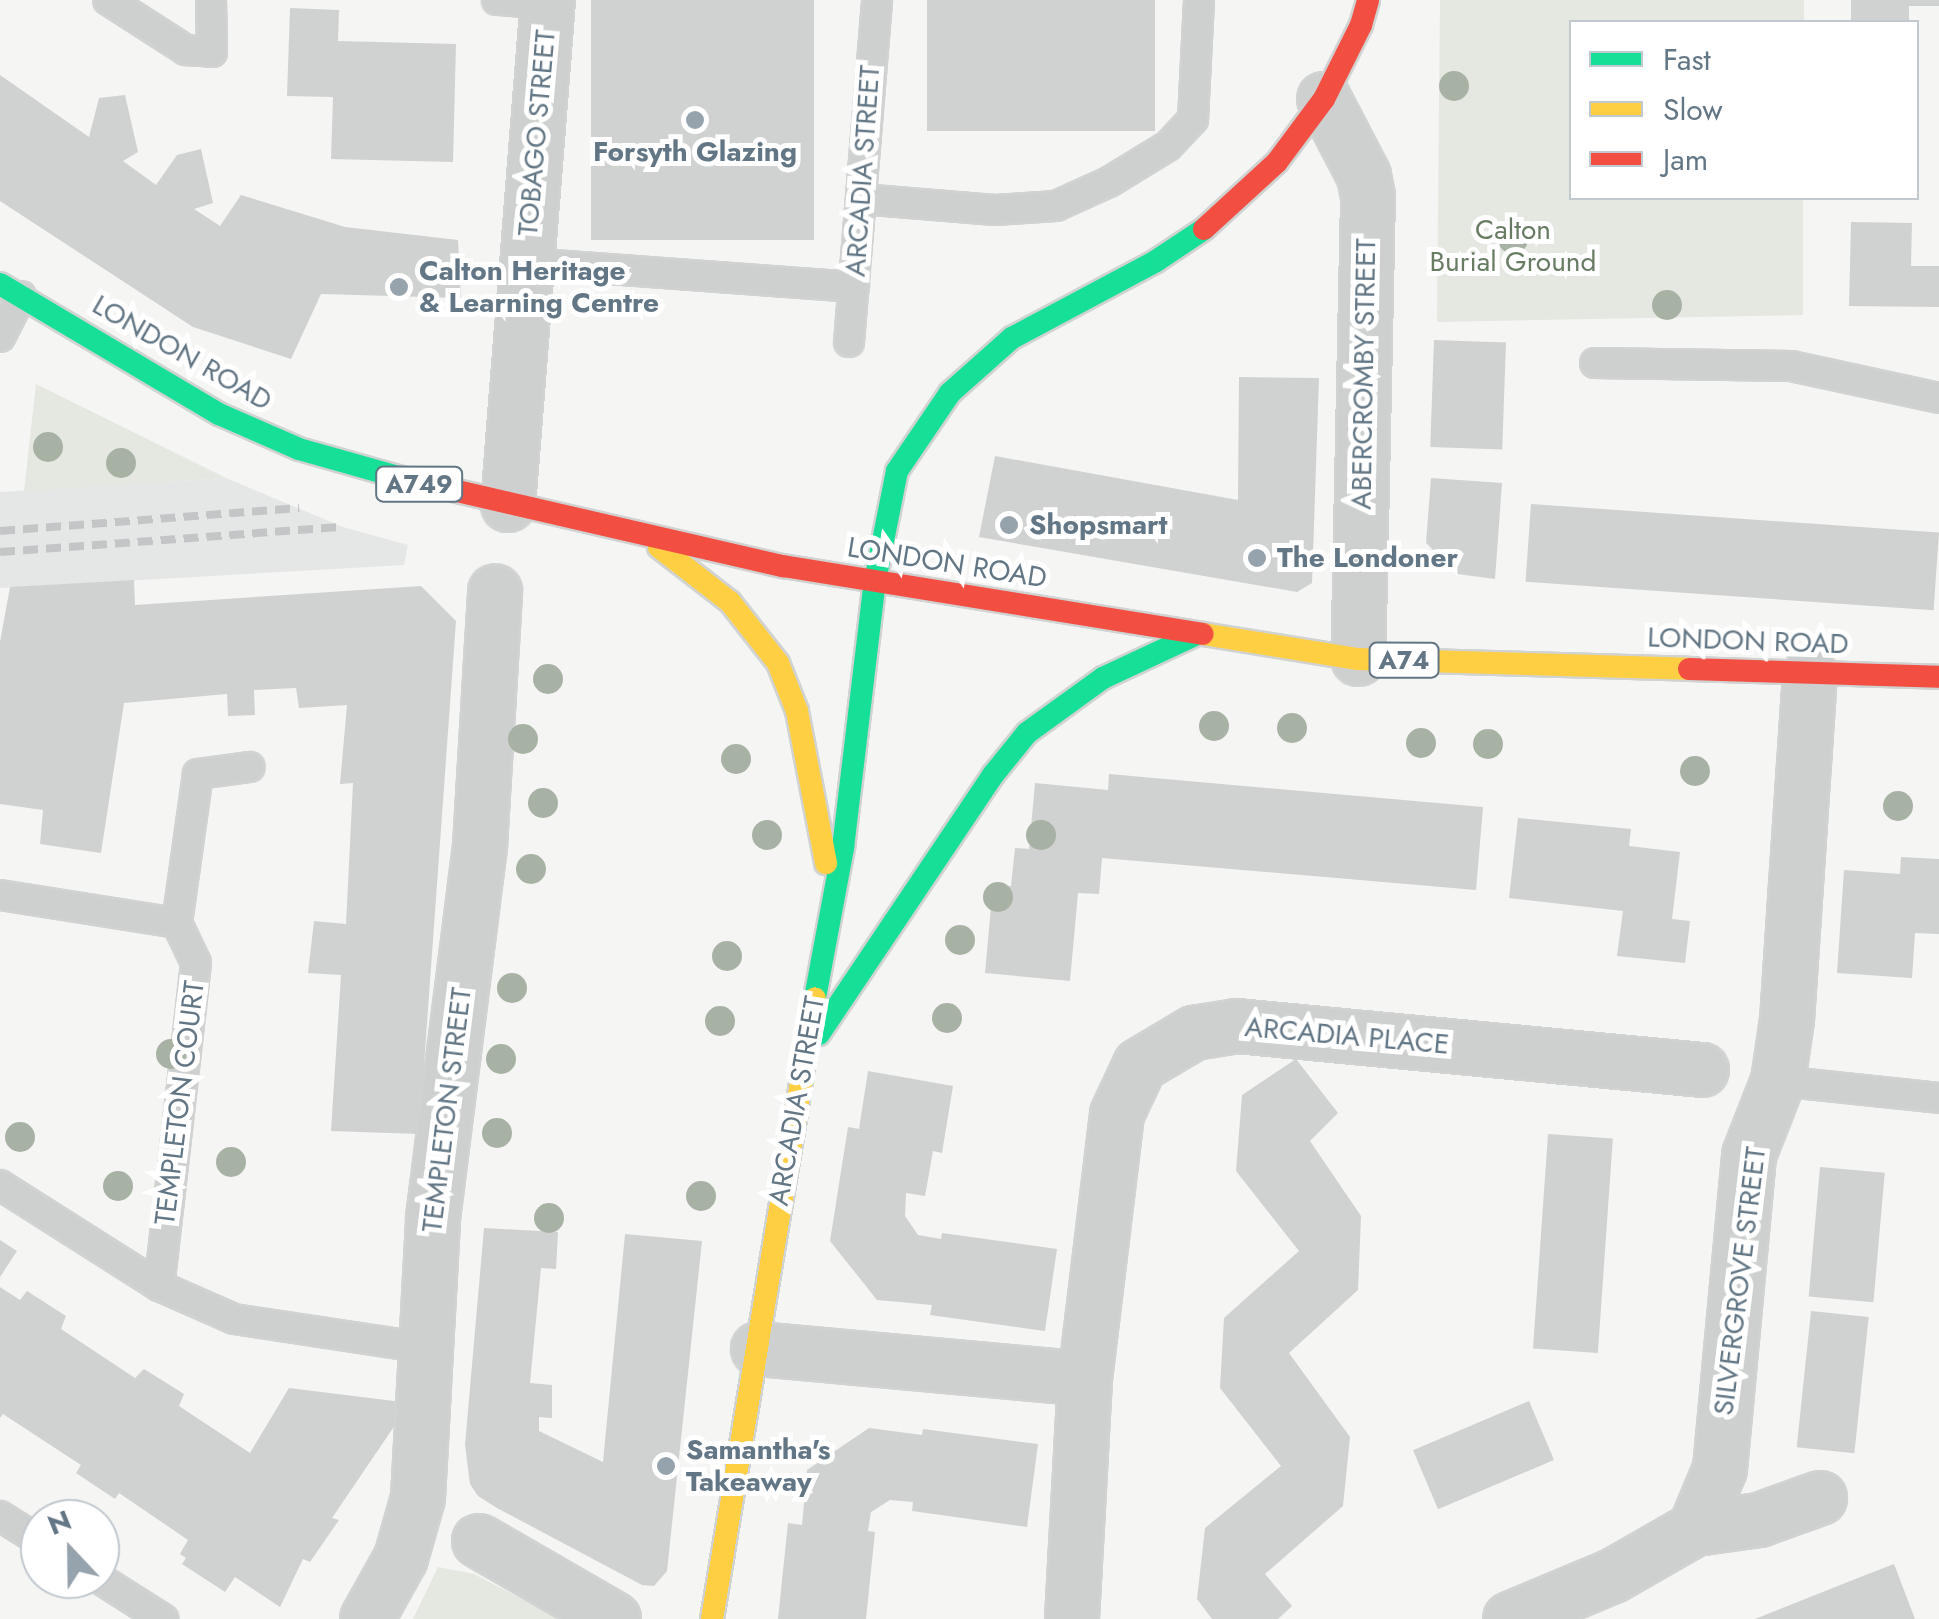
<!DOCTYPE html>
<html>
<head>
<meta charset="utf-8">
<style>
  body { margin:0 }
  #map { position:relative; width:1939px; height:1619px; overflow:hidden; background:#f5f5f3; font-family:Jost,sans-serif }
  div>[style] { position:absolute }
  [style*='--x'] { left:calc(var(--x)*1px); top:calc(var(--y)*1px); width:calc(var(--w)*1px); rotate:calc(var(--a)*1deg) }
  .built>* { inset:0; background:#e5e7e6 }
  .green>* { inset:0; background:#e4e8e1 }
  .building>* { inset:0; background:#d0d1d1; transform-origin:0 0 }
  .roads { filter:drop-shadow(2px 0 #d1d3d3) drop-shadow(-2px 0 #d1d3d3) drop-shadow(0 2px #d1d3d3) drop-shadow(0 -2px #d1d3d3) }
  .lane>* { height:28px; margin:-14px; padding:0 14px; transform-origin:14px; border-radius:14px; background:#ced0d0 }
  .street>* { height:52px; margin:-26px; padding:0 26px; transform-origin:26px; border-radius:26px; background:#ced0d0 }
  .fast>* { height:22px; margin:-11px; padding:0 11px; transform-origin:11px; border-radius:11px; background:#16e098 }
  .slow>* { height:22px; margin:-11px; padding:0 11px; transform-origin:11px; border-radius:11px; background:#ffcf43 }
  .jam>* { height:22px; margin:-11px; padding:0 11px; transform-origin:11px; border-radius:11px; background:#f24e42 }
  .rail>* { height:8px; margin-top:-4px; transform-origin:0; background:repeating-linear-gradient(90deg,#c4c5c6 0 15px,transparent 0 23px) }
  .trees>* { width:30px; height:30px; margin:-15px; border-radius:50%; background:#a7b2a4 }
  .dots>* { width:28px; height:28px; translate:-50% -50%; box-sizing:border-box; border:5px solid #fff; border-radius:50% }
  span { translate:-50% -50%; white-space:nowrap; text-align:center; line-height:1.15; -webkit-text-stroke:10px #fff; paint-order:stroke }
  .shield-label span { padding:2px 8px; background:#fff; border:2px solid; border-radius:8px; -webkit-text-stroke-width:0 }
  .shield-label { font-size:25px; color:#637685; font-weight:700 }
  .street-label { font-size:28px; color:#637685 }
  .poi-label { font-size:28px; color:#637685; font-weight:700 }
  .left { translate:0 -50%; text-align:left }
  .park-label { font-size:28px; color:#687c63 }
  .legend { position:absolute; left:1569px; top:20px; width:350px; height:180px; box-sizing:border-box; background:#fff; border:2px solid #c1c8ce; margin:0; padding:12px 18px; list-style:none; font-size:30px; color:#637685 }
  .legend li { display:flex; align-items:center; gap:20px; height:50px }
  .legend b { width:50px; border:2px solid #c1c8ce }
  .north { position:absolute; left:20px; top:1499px; width:100px; height:100px; box-sizing:border-box; background:#fff; border:2px solid #c1c8ce; border-radius:50%; rotate:338deg; font-size:28px; font-weight:700; line-height:40px; text-align:center; color:#637685 }
  .north::after { content:''; display:block; margin:auto; width:35px; height:45px; background:#96a2ac; clip-path:polygon(50% 0,100% 100%,50% 72%,0 100%) }
</style>
</head>
<body>
<div id="map">
  <div class="built">
    <div style="clip-path:polygon(226px 478px,343px 527px,408px 545px,404px 565px,0 588px,0 492px)"></div>
  </div>
  <div class="green">
    <div style="clip-path:polygon(1440px 0,1804px 0,1804px 22px,1572px 22px,1572px 198px,1803px 198px,1803px 315px,1437px 322px)"></div>
    <div style="clip-path:polygon(36px 384px,226px 478px,24px 491px)"></div>
    <div style="clip-path:polygon(438px 1567px,474px 1574px,560px 1619px,413px 1619px)"></div>
  </div>
  <div class="building">
    <div style="left:591px;top:0;width:223px;height:240px"></div>
    <div style="left:927px;top:0;width:228px;height:131px"></div>
    <div style="clip-path:polygon(1851px 0,1939px 0,1939px 6px,1909px 6px,1909px 22px,1851px 22px)"></div>
    <div style="clip-path:polygon(290px 8px,339px 10px,338px 41px,456px 44px,453px 162px,331px 159px,333px 97px,287px 96px)"></div>
    <div style="clip-path:polygon(0 75px,89px 137px,99px 98px,125px 95px,138px 152px,123px 161px,156px 185px,177px 155px,201px 149px,213px 203px,194px 209px,220px 226px,241px 195px,345px 227px,458px 240px,461px 298px,321px 294px,291px 359px,193px 327px,0 201px)"></div>
    <div style="clip-path:polygon(1851px 222px,1912px 223px,1911px 266px,1939px 266px,1939px 307px,1849px 306px)"></div>
    <div style="left:1434px;top:340px;width:72px;height:107px;rotate:2deg"></div>
    <div style="clip-path:polygon(1239px 377px,1319px 378px,1312px 583px,1297px 592px,979px 537px,995px 456px,1238px 500px)"></div>
    <div style="clip-path:polygon(1431px 478px,1502px 483px,1495px 579px,1457px 574px,1426px 543px)"></div>
    <div style="left:1531px;top:504px;width:409px;height:78px;rotate:4deg"></div>
    <div style="clip-path:polygon(134px 580px,135px 605px,421px 586px,456px 621px,419px 1134px,331px 1131px,341px 975px,308px 973px,314px 921px,346px 924px,353px 783px,340px 784px,347px 705px,299px 708px,296px 688px,254px 690px,255px 715px,228px 716px,227px 694px,124px 703px,101px 853px,40px 844px,43px 810px,0 804px,0 642px,10px 587px)"></div>
    <div style="clip-path:polygon(1109px 774px,1483px 807px,1476px 890px,1102px 858px,1099px 894px,1078px 893px,1070px 981px,985px 973px,993px 885px,1011px 886px,1015px 848px,1029px 849px,1035px 783px,1108px 790px)"></div>
    <div style="clip-path:polygon(1518px 818px,1631px 829px,1629px 846px,1680px 852px,1672px 919px,1690px 921px,1685px 963px,1617px 956px,1623px 911px,1509px 898px)"></div>
    <div style="clip-path:polygon(1901px 857px,1939px 859px,1939px 934px,1915px 933px,1912px 978px,1837px 973px,1844px 870px,1900px 874px)"></div>
    <div style="clip-path:polygon(1296px 1059px,1338px 1113px,1310px 1141px,1361px 1216px,1358px 1290px,1289px 1353px,1350px 1437px,1343px 1506px,1265px 1574px,1292px 1606px,1278px 1619px,1212px 1619px,1197px 1599px,1205px 1528px,1281px 1466px,1220px 1388px,1224px 1318px,1299px 1251px,1236px 1171px,1242px 1095px)"></div>
    <div style="clip-path:polygon(868px 1071px,953px 1086px,942px 1153px,933px 1151px,925px 1196px,906px 1193px,905px 1216px,918px 1235px,941px 1239px,942px 1233px,1057px 1249px,1045px 1331px,930px 1315px,932px 1305px,877px 1300px,830px 1241px,848px 1127px,859px 1129px)"></div>
    <div style="left:1548px;top:1134px;width:65px;height:215px;rotate:4deg"></div>
    <div style="left:1820px;top:1167px;width:65px;height:130px;rotate:5deg"></div>
    <div style="clip-path:polygon(484px 1228px,558px 1232px,556px 1269px,541px 1268px,530px 1383px,552px 1385px,552px 1418px,539px 1417px,539px 1431px,603px 1462px,625px 1234px,702px 1241px,667px 1571px,654px 1586px,642px 1585px,497px 1508px,478px 1496px,470px 1484px,465px 1445px)"></div>
    <div style="clip-path:polygon(0 1240px,17px 1251px,0 1277px)"></div>
    <div style="clip-path:polygon(0 1287px,20px 1300px,27px 1291px,66px 1316px,61px 1329px,135px 1378px,144px 1369px,184px 1394px,179px 1406px,250px 1453px,289px 1388px,410px 1403px,332px 1518px,339px 1520px,310px 1562px,303px 1559px,280px 1607px,235px 1577px,225px 1592px,182px 1564px,186px 1558px,180px 1554px,188px 1540px,119px 1493px,115px 1499px,76px 1473px,81px 1465px,3px 1414px,0 1418px)"></div>
    <div style="left:1811px;top:1311px;width:58px;height:137px;rotate:6deg"></div>
    <div style="left:1529px;top:1401px;width:64px;height:126px;rotate:67deg"></div>
    <div style="clip-path:polygon(869px 1428px,922px 1435px,923px 1429px,1038px 1444px,1027px 1527px,912px 1511px,913px 1502px,890px 1500px,871px 1512px,868px 1531px,875px 1532px,866px 1619px,778px 1619px,788px 1523px,802px 1525px,807px 1470px)"></div>
    <div style="clip-path:polygon(1894px 1564px,1915px 1619px,1755px 1619px,1863px 1576px)"></div>
  </div>
  <div class="roads">
    <div class="lane">
      <div style="--x:108;--y:0;--w:93;--a:32.7"></div>
      <div style="--x:186;--y:50;--w:26;--a:4"></div>
      <div style="--x:212;--y:52;--w:52;--a:-91.1"></div>
      <div style="--x:497;--y:0;--w:51;--a:4.5"></div>
      <div style="--x:861;--y:199;--w:134;--a:4.7"></div>
      <div style="--x:995;--y:210;--w:61;--a:-3.8"></div>
      <div style="--x:1056;--y:206;--w:58;--a:-24.4"></div>
      <div style="--x:1109;--y:182;--w:69;--a:-31.4"></div>
      <div style="--x:1168;--y:146;--w:37;--a:-47"></div>
      <div style="--x:1193;--y:119;--w:119;--a:-87.1"></div>
      <div style="--x:527;--y:263;--w:328;--a:4.2"></div>
      <div style="--x:0;--y:337;--w:46;--a:-62.9"></div>
      <div style="--x:849;--y:342;--w:343;--a:-85.3"></div>
      <div style="--x:1595;--y:363;--w:196;--a:0.9"></div>
      <div style="--x:1791;--y:366;--w:151;--a:12.2"></div>
      <div style="--x:0;--y:895;--w:179;--a:9"></div>
      <div style="--x:177;--y:923;--w:44;--a:64.6"></div>
      <div style="--x:196;--y:963;--w:325;--a:96.5"></div>
      <div style="--x:177;--y:923;--w:150;--a:-82"></div>
      <div style="--x:198;--y:774;--w:52;--a:-7.7"></div>
      <div style="--x:1778;--y:1081;--w:162;--a:6"></div>
      <div style="--x:0;--y:1185;--w:188;--a:32.4"></div>
      <div style="--x:159;--y:1286;--w:82;--a:23.7"></div>
      <div style="--x:234;--y:1319;--w:193;--a:8.6"></div>
      <div style="--x:0;--y:1516;--w:47;--a:32"></div>
      <div style="--x:100;--y:1579;--w:75;--a:32.4"></div>
    </div>
    <div class="street">
      <div style="--x:1324;--y:99;--w:87;--a:62.5"></div>
      <div style="--x:1364;--y:176;--w:21;--a:79"></div>
      <div style="--x:1368;--y:197;--w:462;--a:91.2"></div>
      <div style="--x:508;--y:505;--w:507;--a:-85.47"></div>
      <div style="--x:758;--y:1349;--w:328;--a:5.2"></div>
      <div style="--x:1695;--y:1529;--w:65;--a:-8"></div>
      <div style="--x:1759;--y:1520;--w:65;--a:-19.8"></div>
      <div style="--x:479;--y:1541;--w:156;--a:30"></div>
      <div style="--x:367;--y:1619;--w:70;--a:-60.9"></div>
      <div style="--x:401;--y:1558;--w:62;--a:-74.2"></div>
      <div style="--x:418;--y:1498;--w:280;--a:-86.9"></div>
      <div style="--x:433;--y:1218;--w:375;--a:-82.8"></div>
      <div style="--x:480;--y:846;--w:255;--a:-86.6"></div>
      <div style="--x:1072;--y:1619;--w:240;--a:-86.9"></div>
      <div style="--x:1085;--y:1379;--w:267;--a:-83.1"></div>
      <div style="--x:1117;--y:1114;--w:54;--a:-64.9"></div>
      <div style="--x:1140;--y:1065;--w:63;--a:-30.7"></div>
      <div style="--x:1194;--y:1033;--w:44;--a:-9.2"></div>
      <div style="--x:1237;--y:1026;--w:467;--a:5.4"></div>
      <div style="--x:1510;--y:1619;--w:112;--a:-22.7"></div>
      <div style="--x:1613;--y:1576;--w:95;--a:-29.8"></div>
      <div style="--x:1695;--y:1529;--w:65;--a:-67.4"></div>
      <div style="--x:1720;--y:1469;--w:315;--a:-84.7"></div>
      <div style="--x:1749;--y:1155;--w:79;--a:-68.6"></div>
      <div style="--x:1778;--y:1081;--w:62;--a:-81.6"></div>
      <div style="--x:1787;--y:1020;--w:347;--a:-86.2"></div>
    </div>
    <div class="fast">
      <div style="--x:0;--y:284;--w:255;--a:30.7"></div>
      <div style="--x:219;--y:414;--w:87;--a:23.6"></div>
      <div style="--x:299;--y:449;--w:110;--a:15.8"></div>
      <div style="--x:875;--y:581;--w:112;--a:-78.7"></div>
      <div style="--x:897;--y:471;--w:94;--a:-55.8"></div>
      <div style="--x:950;--y:393;--w:83;--a:-41.6"></div>
      <div style="--x:1012;--y:338;--w:163;--a:-28.1"></div>
      <div style="--x:1156;--y:261;--w:58;--a:-33.7"></div>
      <div style="--x:815;--y:998;--w:153;--a:-79.4"></div>
      <div style="--x:843;--y:848;--w:269;--a:-83.2"></div>
      <div style="--x:819;--y:1034;--w:312;--a:-56.1"></div>
      <div style="--x:993;--y:775;--w:54;--a:-51"></div>
      <div style="--x:1027;--y:733;--w:94;--a:-35.9"></div>
      <div style="--x:1103;--y:678;--w:102;--a:-25.1"></div>
    </div>
    <div class="slow">
      <div style="--x:659;--y:547;--w:90;--a:37.8"></div>
      <div style="--x:730;--y:602;--w:78;--a:51.8"></div>
      <div style="--x:778;--y:663;--w:52;--a:68.4"></div>
      <div style="--x:797;--y:711;--w:155;--a:79.2"></div>
      <div style="--x:1203;--y:634;--w:157;--a:9.2"></div>
      <div style="--x:1358;--y:659;--w:331;--a:1.7"></div>
      <div style="--x:712;--y:1619;--w:629;--a:-80.58"></div>
    </div>
    <div class="jam">
      <div style="--x:1204;--y:229;--w:99;--a:-42.5"></div>
      <div style="--x:1277;--y:162;--w:79;--a:-53.3"></div>
      <div style="--x:1324;--y:99;--w:83;--a:-63.4"></div>
      <div style="--x:1361;--y:25;--w:26;--a:-74"></div>
      <div style="--x:405;--y:479;--w:388;--a:13"></div>
      <div style="--x:783;--y:566;--w:425;--a:9.2"></div>
      <div style="--x:1689;--y:669;--w:250;--a:1.8"></div>
    </div>
  </div>
  <div class="rail">
    <div style="--x:0;--y:531;--w:300;--a:-4.4"></div>
    <div style="--x:0;--y:552;--w:344;--a:-4.2"></div>
  </div>
  <div class="trees">
    <div style="left:1454px;top:86px"></div>
    <div style="left:1513px;top:239px"></div>
    <div style="left:1667px;top:305px"></div>
    <div style="left:48px;top:447px"></div>
    <div style="left:121px;top:463px"></div>
    <div style="left:548px;top:679px"></div>
    <div style="left:1214px;top:726px"></div>
    <div style="left:1292px;top:728px"></div>
    <div style="left:523px;top:739px"></div>
    <div style="left:1421px;top:743px"></div>
    <div style="left:1488px;top:744px"></div>
    <div style="left:736px;top:759px"></div>
    <div style="left:1695px;top:771px"></div>
    <div style="left:543px;top:803px"></div>
    <div style="left:1898px;top:806px"></div>
    <div style="left:767px;top:835px"></div>
    <div style="left:1041px;top:835px"></div>
    <div style="left:531px;top:869px"></div>
    <div style="left:998px;top:897px"></div>
    <div style="left:960px;top:940px"></div>
    <div style="left:727px;top:956px"></div>
    <div style="left:512px;top:988px"></div>
    <div style="left:947px;top:1018px"></div>
    <div style="left:720px;top:1021px"></div>
    <div style="left:171px;top:1054px"></div>
    <div style="left:501px;top:1059px"></div>
    <div style="left:497px;top:1133px"></div>
    <div style="left:20px;top:1137px"></div>
    <div style="left:231px;top:1162px"></div>
    <div style="left:118px;top:1186px"></div>
    <div style="left:701px;top:1196px"></div>
    <div style="left:549px;top:1218px"></div>
  </div>
  <div class="dots">
    <div style="left:695px;top:120px;background:#96a2ac"></div>
    <div style="left:399px;top:287px;background:#96a2ac"></div>
    <div style="left:1009px;top:525px;background:#96a2ac"></div>
    <div style="left:1257px;top:558px;background:#96a2ac"></div>
    <div style="left:666px;top:1466px;background:#96a2ac"></div>
  </div>
  <div class="shield-label">
    <span style="left:419px;top:484px">A749</span>
    <span style="left:1404px;top:660px">A74</span>
  </div>
  <div class="street-label">
    <span style="left:537px;top:133px;rotate:-85deg">TOBAGO STREET</span>
    <span style="left:863px;top:171px;rotate:-86deg">ARCADIA STREET</span>
    <span style="left:182px;top:353px;rotate:30deg">LONDON ROAD</span>
    <span style="left:1364px;top:374px;rotate:-89deg">ABERCROMBY STREET</span>
    <span style="left:947px;top:563px;rotate:9deg">LONDON ROAD</span>
    <span style="left:1748px;top:641px;rotate:2deg">LONDON ROAD</span>
    <span style="left:1347px;top:1036px;rotate:5deg">ARCADIA PLACE</span>
    <span style="left:797px;top:1101px;rotate:-80deg">ARCADIA STREET</span>
    <span style="left:180px;top:1103px;rotate:-83deg">TEMPLETON COURT</span>
    <span style="left:447px;top:1110px;rotate:-83deg">TEMPLETON STREET</span>
    <span style="left:1740px;top:1281px;rotate:-83deg">SILVERGROVE STREET</span>
  </div>
  <div class="poi-label">
    <span style="left:695px;top:152px">Forsyth Glazing</span>
    <span class="left" style="left:419px;top:287px">Calton Heritage<br>&amp; Learning Centre</span>
    <span class="left" style="left:1029px;top:525px">Shopsmart</span>
    <span class="left" style="left:1277px;top:558px">The Londoner</span>
    <span class="left" style="left:686px;top:1466px">Samantha's<br>Takeaway</span>
  </div>
  <div class="park-label">
    <span style="left:1513px;top:246px">Calton<br>Burial Ground</span>
  </div>
  <ul class="legend">
  <li><b style="height:12px;background:#16e098"></b>Fast</li>
  <li><b style="height:12px;background:#ffcf43"></b>Slow</li>
  <li><b style="height:12px;background:#f24e42"></b>Jam</li>
  </ul>
  <div class="north">N</div>
</div>
</body>
</html>
